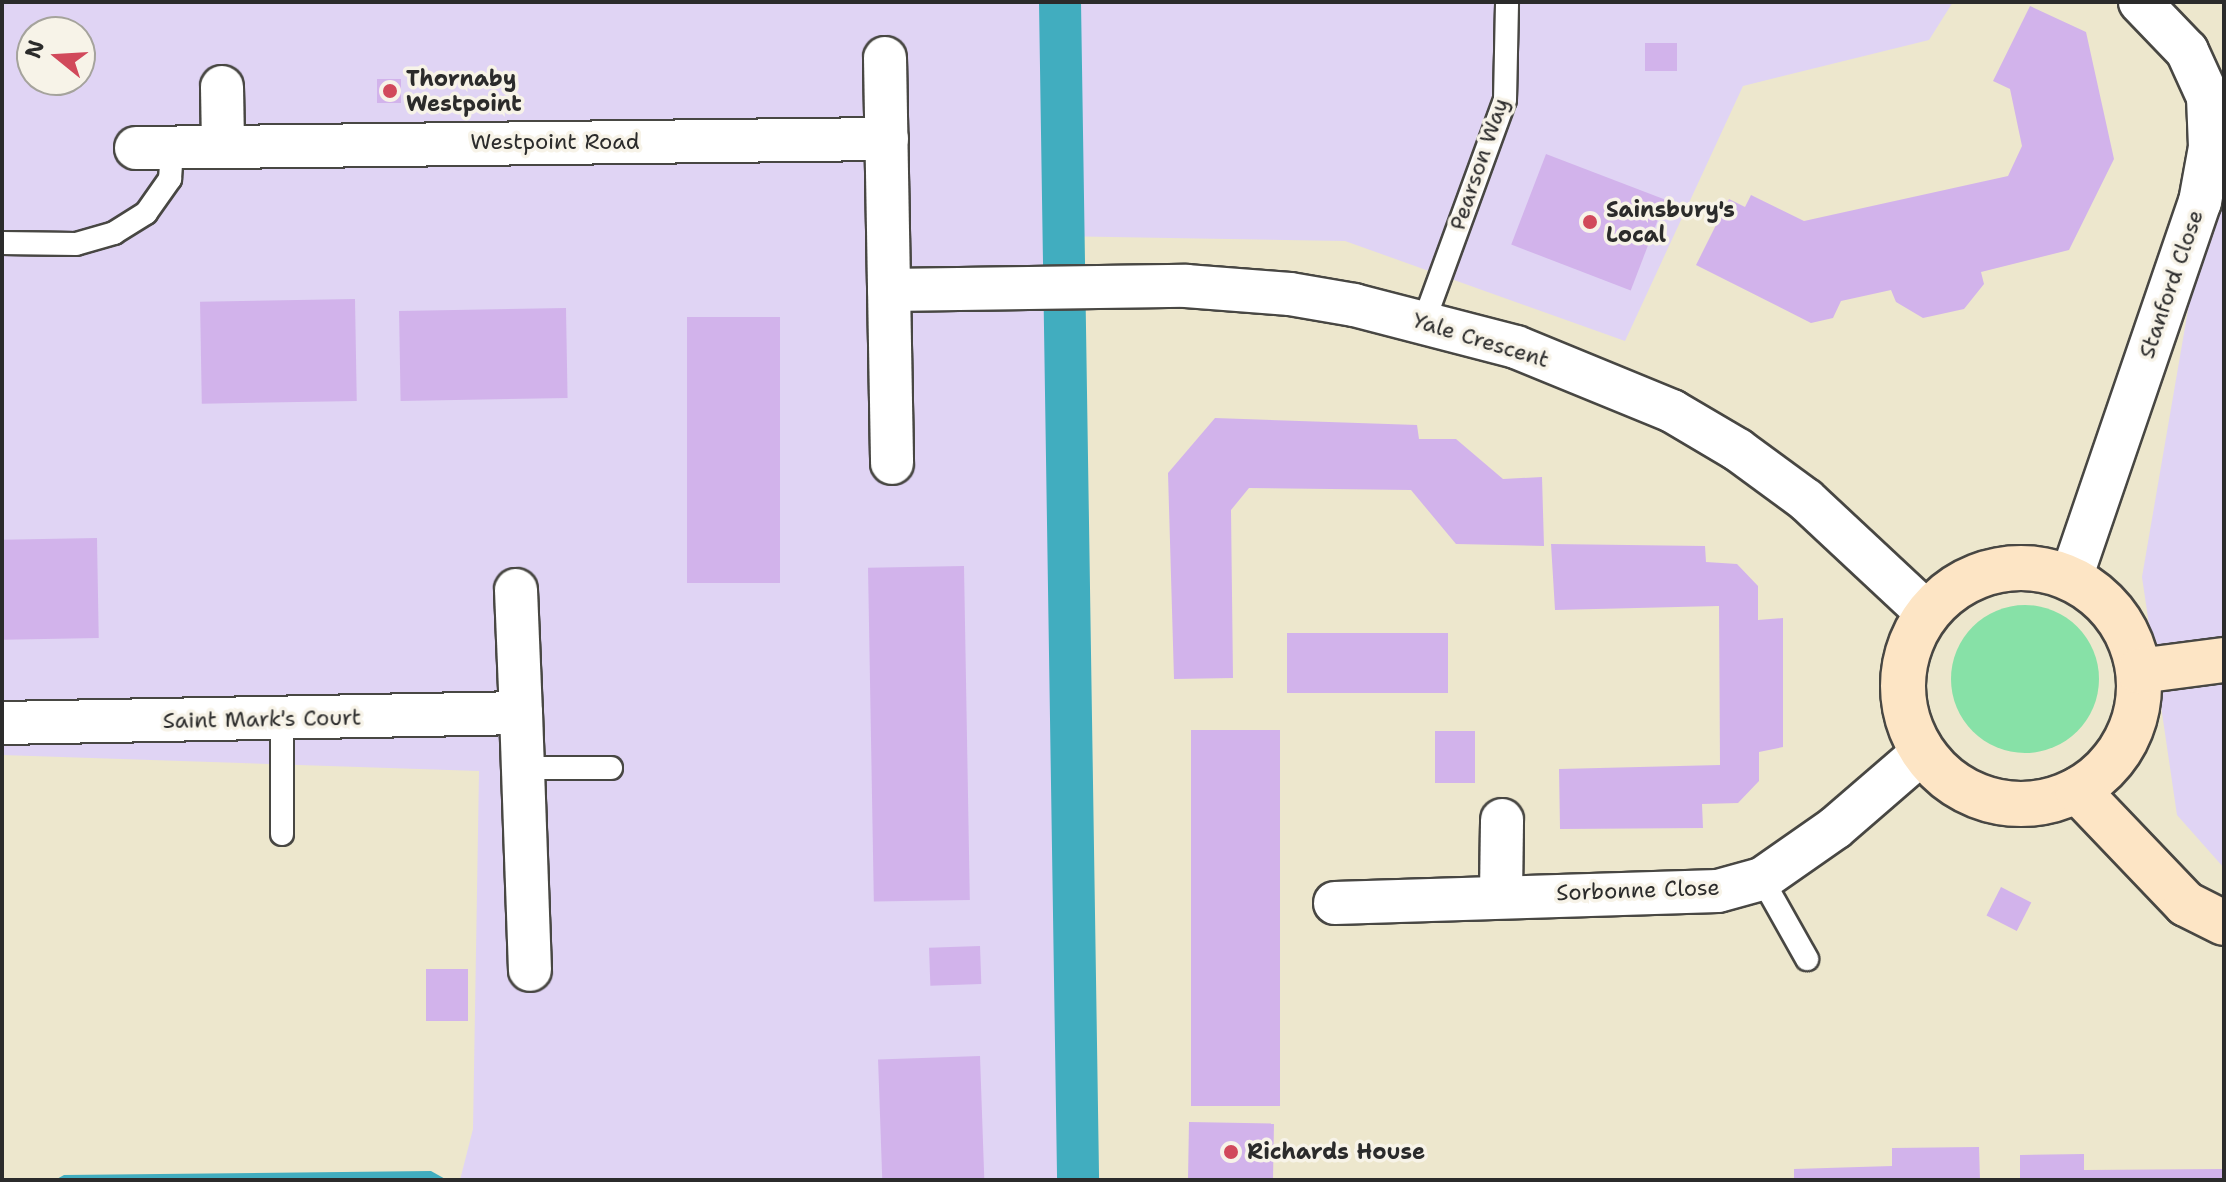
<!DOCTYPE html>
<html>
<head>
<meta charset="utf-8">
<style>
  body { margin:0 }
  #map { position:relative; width:2226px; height:1182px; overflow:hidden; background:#ede7cd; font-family:"Shantell Sans",sans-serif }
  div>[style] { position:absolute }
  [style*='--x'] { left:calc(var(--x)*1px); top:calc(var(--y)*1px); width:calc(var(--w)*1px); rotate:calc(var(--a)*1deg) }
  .built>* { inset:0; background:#e0d4f4 }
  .green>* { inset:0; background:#87e1a7 }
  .round { border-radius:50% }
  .water>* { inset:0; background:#41adbf }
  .canal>* { height:42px; margin:-21px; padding:0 21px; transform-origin:21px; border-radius:21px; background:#41adbf }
  .building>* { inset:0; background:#d2b3eb; transform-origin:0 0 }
  .roads { filter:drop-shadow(2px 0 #484743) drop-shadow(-2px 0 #484743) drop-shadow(0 2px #484743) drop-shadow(0 -2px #484743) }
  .lane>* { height:22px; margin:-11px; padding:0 11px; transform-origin:11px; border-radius:11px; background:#fff }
  .street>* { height:42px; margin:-21px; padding:0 21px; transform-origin:21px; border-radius:21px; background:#fff }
  .secondary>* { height:44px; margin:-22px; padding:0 22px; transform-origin:22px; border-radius:22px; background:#fde5c5 }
  .secondary>.ring { margin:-22px; padding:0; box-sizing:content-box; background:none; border:44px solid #fde5c5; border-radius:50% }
  .dots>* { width:22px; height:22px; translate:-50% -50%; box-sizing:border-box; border:4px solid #f7f3e8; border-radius:50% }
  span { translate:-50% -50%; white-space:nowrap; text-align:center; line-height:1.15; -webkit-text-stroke:7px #f7f3e8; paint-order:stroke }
  .poi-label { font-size:22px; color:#2b2b2b; font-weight:700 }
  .left { translate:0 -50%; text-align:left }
  .street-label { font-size:22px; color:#2b2b2b }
  .frame { position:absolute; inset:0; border:4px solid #2b2b2b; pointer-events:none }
  .north { position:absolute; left:16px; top:16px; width:80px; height:80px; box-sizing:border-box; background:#f7f3e8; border:2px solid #a5a39c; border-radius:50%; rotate:288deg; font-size:22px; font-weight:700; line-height:32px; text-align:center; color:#2b2b2b }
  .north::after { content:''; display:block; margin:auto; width:28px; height:36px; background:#d1495b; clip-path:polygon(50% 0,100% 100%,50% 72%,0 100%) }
</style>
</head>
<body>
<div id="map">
  <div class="built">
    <div style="clip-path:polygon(evenodd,2px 2px,1953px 2px,1929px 40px,1743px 86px,1625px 341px,1345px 241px,1053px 236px,1073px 1180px,460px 1180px,473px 1129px,479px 771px,2px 755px,2px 2px,32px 32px,80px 32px,80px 80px,32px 80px,32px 32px)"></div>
    <div style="clip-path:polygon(2224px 101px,2224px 868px,2177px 815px,2142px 577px)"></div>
  </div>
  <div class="green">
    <div class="round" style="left:1951px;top:605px;width:148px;height:148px"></div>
  </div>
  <div class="water">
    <div style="clip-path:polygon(431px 1171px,447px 1180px,55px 1180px,64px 1175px)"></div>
  </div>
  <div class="canal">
    <div style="--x:1060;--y:2;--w:1178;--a:89.12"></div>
  </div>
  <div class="building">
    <div style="clip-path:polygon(2030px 6px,2086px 32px,2114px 159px,2069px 250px,1981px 272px,1984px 284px,1964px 309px,1923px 318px,1896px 302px,1891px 290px,1841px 301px,1833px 318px,1811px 323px,1696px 265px,1729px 199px,1745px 207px,1751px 195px,1804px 221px,2008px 176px,2022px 146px,2010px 89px,1993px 81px)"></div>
    <div style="left:1645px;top:43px;width:32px;height:28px"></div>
    <div style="left:377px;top:79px;width:24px;height:24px"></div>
    <div style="left:1546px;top:154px;width:128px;height:97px;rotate:21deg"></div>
    <div style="left:355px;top:299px;width:102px;height:155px;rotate:89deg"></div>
    <div style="left:566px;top:308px;width:90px;height:167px;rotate:89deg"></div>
    <div style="left:780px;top:317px;width:266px;height:93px;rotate:90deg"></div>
    <div style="clip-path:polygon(1215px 418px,1417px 425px,1419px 439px,1456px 439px,1503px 479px,1542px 477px,1544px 546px,1456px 544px,1411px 490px,1249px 488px,1231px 510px,1233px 678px,1174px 679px,1168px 473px)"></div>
    <div style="left:97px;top:538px;width:100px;height:95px;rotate:89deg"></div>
    <div style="clip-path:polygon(1551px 544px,1705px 546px,1706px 562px,1737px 564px,1758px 586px,1758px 620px,1783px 618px,1783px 747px,1759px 752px,1759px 781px,1738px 803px,1702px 804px,1703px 828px,1560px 829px,1559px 769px,1720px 765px,1719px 606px,1555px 610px)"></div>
    <div style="left:964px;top:566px;width:334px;height:96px;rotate:89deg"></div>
    <div style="left:1448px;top:633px;width:60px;height:161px;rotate:90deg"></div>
    <div style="left:1191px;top:730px;width:89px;height:376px"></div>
    <div style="left:1435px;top:731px;width:40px;height:52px"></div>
    <div style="left:2001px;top:887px;width:34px;height:32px;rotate:27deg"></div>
    <div style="left:980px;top:946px;width:38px;height:51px;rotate:88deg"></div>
    <div style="left:468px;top:969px;width:52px;height:42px;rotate:90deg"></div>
    <div style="left:980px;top:1056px;width:124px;height:102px;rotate:88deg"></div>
    <div style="left:1189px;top:1122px;width:85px;height:58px;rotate:1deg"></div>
    <div style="clip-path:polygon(1979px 1147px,1980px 1180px,1794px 1180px,1794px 1169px,1892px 1166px,1892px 1148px)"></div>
    <div style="clip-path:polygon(2084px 1154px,2084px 1170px,2224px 1169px,2224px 1180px,2020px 1180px,2020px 1155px)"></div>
  </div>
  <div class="roads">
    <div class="lane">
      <div style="--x:2;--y:243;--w:74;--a:0.8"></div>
      <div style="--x:76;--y:244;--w:40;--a:-16"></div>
      <div style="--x:114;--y:233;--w:38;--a:-32"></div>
      <div style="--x:146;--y:213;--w:42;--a:-54.8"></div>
      <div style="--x:170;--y:179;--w:32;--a:-86"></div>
      <div style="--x:1424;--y:321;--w:235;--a:-69.9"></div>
      <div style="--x:1505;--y:100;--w:98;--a:-88.8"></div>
      <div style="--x:282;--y:720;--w:114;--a:90"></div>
      <div style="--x:523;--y:768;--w:88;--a:0"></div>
      <div style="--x:1762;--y:879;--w:92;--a:60.6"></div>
    </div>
    <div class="street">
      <div style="--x:885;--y:58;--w:405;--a:89"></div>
      <div style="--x:222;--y:87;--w:59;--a:89"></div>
      <div style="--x:136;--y:148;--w:751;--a:-0.69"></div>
      <div style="--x:889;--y:290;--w:297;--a:-0.8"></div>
      <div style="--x:1186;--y:286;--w:104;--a:4.4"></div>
      <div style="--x:1290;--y:294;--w:65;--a:9.8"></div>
      <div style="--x:1354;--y:305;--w:167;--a:14.5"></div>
      <div style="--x:1516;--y:347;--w:169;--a:22.3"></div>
      <div style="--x:1672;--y:411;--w:77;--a:30.6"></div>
      <div style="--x:1738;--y:450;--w:84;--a:36.3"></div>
      <div style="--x:1806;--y:500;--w:166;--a:43"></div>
      <div style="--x:2071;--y:578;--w:398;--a:-71.1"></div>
      <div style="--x:2200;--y:202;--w:56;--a:-79.7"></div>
      <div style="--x:2210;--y:147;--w:50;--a:-92.3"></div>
      <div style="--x:2208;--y:97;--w:51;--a:-114.5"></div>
      <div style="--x:2187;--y:51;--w:68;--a:-133.8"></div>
      <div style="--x:516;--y:590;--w:123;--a:87.7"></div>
      <div style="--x:2;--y:723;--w:519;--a:-1.1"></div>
      <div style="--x:521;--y:713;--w:257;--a:88"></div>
      <div style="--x:1501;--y:894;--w:74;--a:-89.2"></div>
      <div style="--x:1335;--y:903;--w:383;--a:-1.8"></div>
      <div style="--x:1718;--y:891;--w:46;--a:-15.3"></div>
      <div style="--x:1762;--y:879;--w:89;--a:-34.9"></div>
      <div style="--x:1835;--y:828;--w:116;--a:-40.8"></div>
    </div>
    <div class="secondary">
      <div class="ring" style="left:1903px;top:568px;width:192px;height:192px"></div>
      <div style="--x:2139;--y:671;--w:86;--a:-7.4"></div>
      <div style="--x:2077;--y:790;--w:158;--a:46.3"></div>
      <div style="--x:2186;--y:904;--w:42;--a:26.6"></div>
    </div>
  </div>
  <div class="dots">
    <div style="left:390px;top:91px;background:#d1495b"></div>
    <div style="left:1590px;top:222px;background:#d1495b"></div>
    <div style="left:1231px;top:1152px;background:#d1495b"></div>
  </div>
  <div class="poi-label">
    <span class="left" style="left:406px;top:91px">Thornaby<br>Westpoint</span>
    <span class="left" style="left:1606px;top:222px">Sainsbury's<br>Local</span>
    <span class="left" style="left:1247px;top:1152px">Richards House</span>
  </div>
  <div class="street-label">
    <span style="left:555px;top:142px">Westpoint Road</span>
    <span style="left:1479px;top:164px;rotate:-71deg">Pearson Way</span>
    <span style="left:2171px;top:284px;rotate:-71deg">Stanford Close</span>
    <span style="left:1481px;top:340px;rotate:17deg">Yale Crescent</span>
    <span style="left:262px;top:719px;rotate:-1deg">Saint Mark's Court</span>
    <span style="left:1638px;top:890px;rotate:-2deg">Sorbonne Close</span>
  </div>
  <div class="frame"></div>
  <div class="north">N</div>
</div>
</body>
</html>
